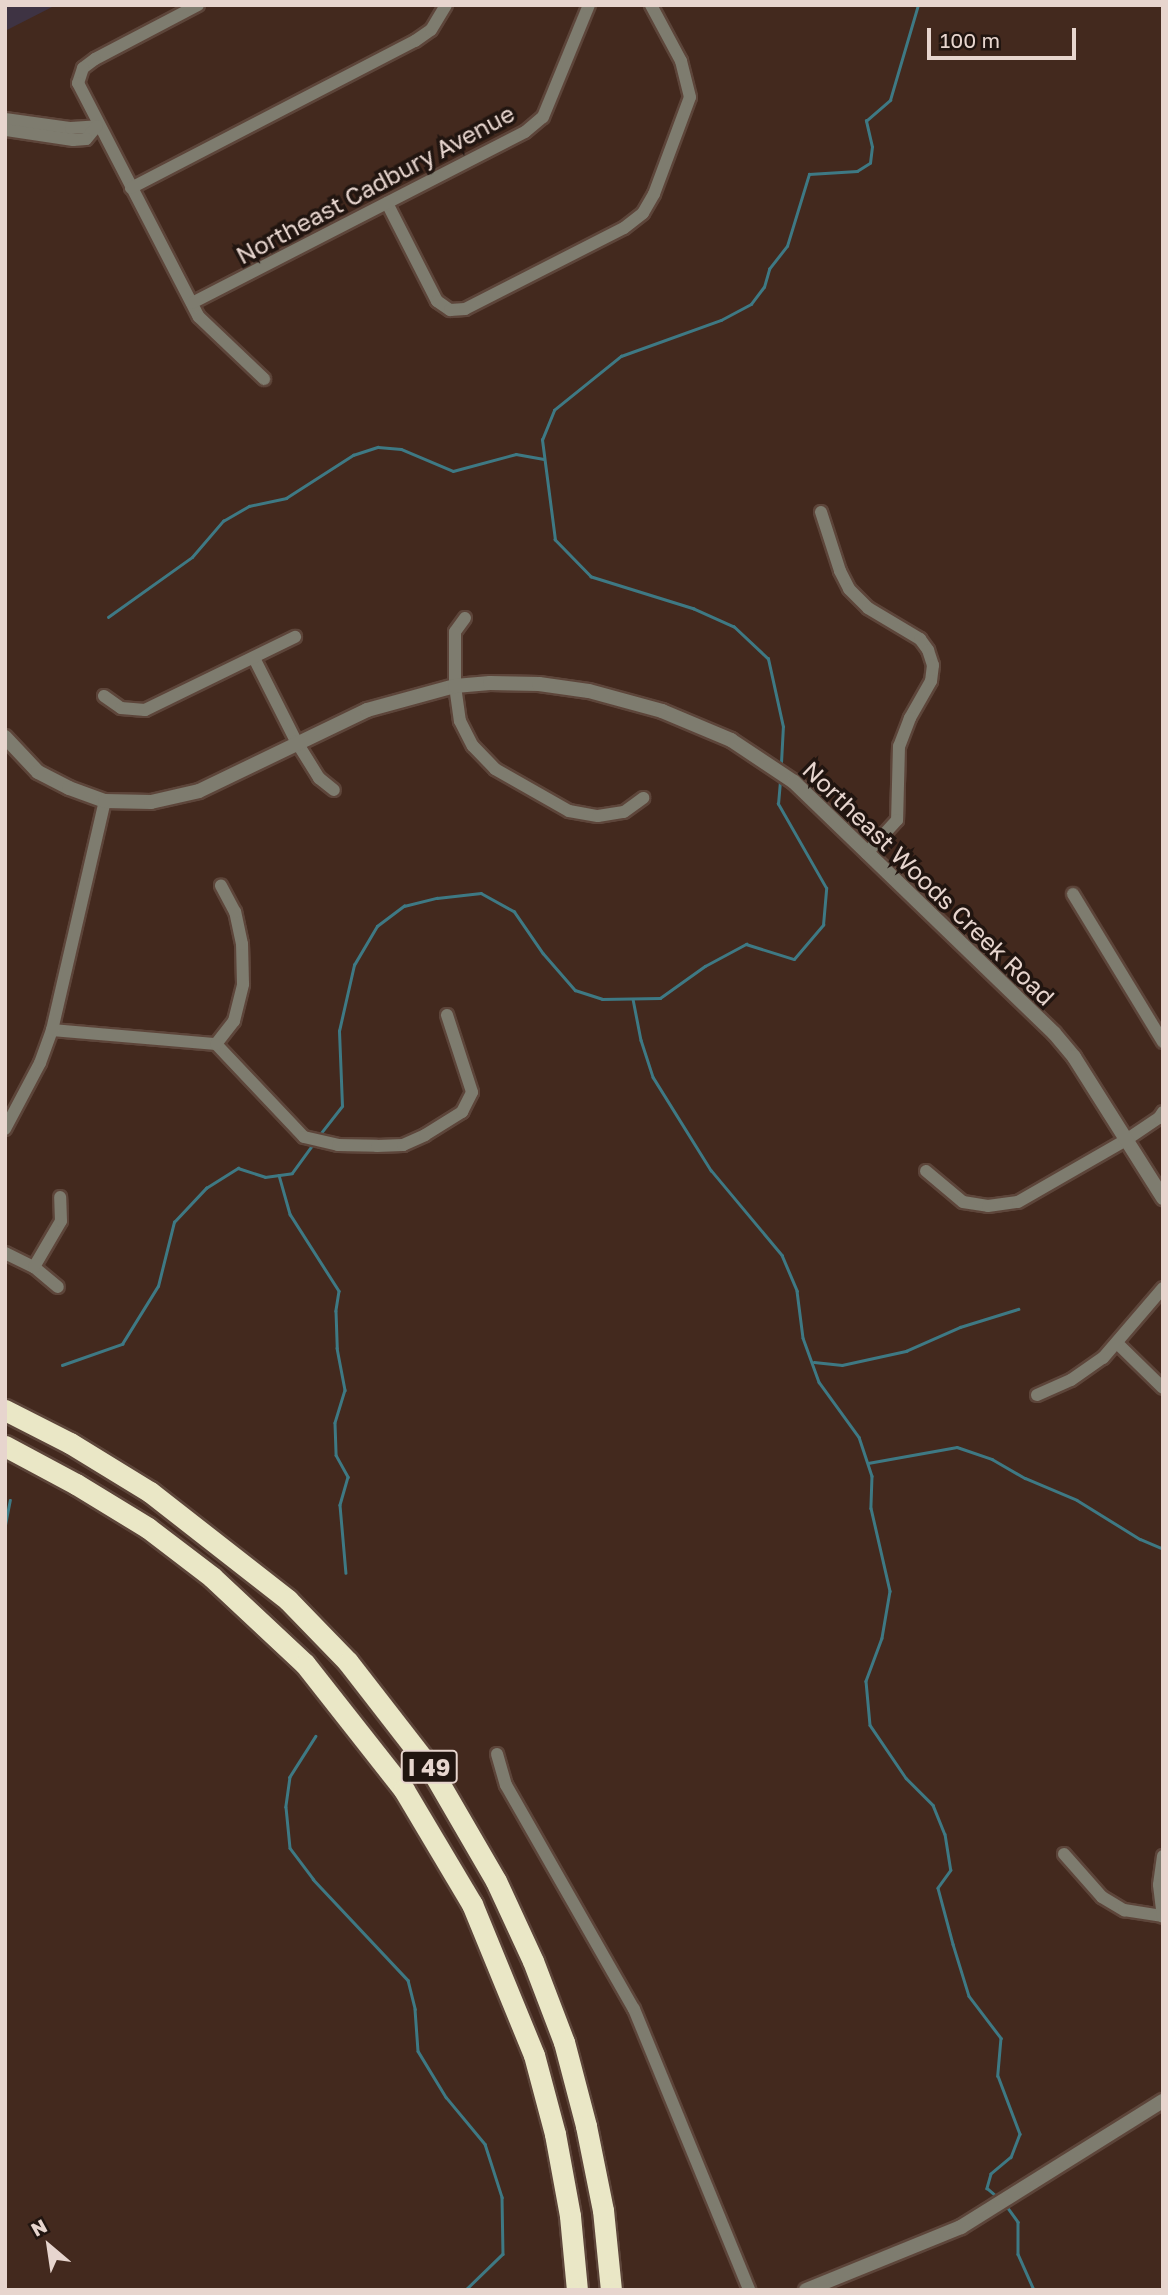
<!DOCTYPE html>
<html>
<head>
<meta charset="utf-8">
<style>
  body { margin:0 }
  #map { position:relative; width:1168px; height:2295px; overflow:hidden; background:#43291e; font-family:"Golos Text",sans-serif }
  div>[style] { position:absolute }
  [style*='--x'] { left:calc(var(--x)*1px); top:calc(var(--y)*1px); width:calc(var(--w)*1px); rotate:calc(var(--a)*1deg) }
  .education>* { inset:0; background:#3e3343 }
  .stream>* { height:2.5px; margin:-1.25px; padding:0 1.25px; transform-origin:1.25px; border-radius:1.25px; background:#3e7984 }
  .roads { filter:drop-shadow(2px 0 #5d453a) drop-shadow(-2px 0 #5d453a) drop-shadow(0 2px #5d453a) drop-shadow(0 -2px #5d453a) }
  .minor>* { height:12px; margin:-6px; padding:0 6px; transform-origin:6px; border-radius:6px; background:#7e7c6f }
  .tertiary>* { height:14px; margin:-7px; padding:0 7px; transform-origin:7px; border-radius:7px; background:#7e7c6f }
  .motorway>* { height:21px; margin:-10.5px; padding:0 10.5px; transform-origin:10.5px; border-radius:10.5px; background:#eae7c6 }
  span { translate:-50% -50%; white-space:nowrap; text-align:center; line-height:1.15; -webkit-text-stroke:7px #211510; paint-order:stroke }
  .shield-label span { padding:2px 5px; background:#211510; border:2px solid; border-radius:5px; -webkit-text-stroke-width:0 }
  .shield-label { font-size:23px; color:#e7d5ce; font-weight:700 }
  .street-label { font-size:24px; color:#e7d5ce }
  .frame { position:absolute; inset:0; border:7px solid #e7d5ce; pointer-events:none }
  .north { position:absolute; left:14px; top:2211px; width:70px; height:70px; -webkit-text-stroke:5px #211510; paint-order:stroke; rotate:331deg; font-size:19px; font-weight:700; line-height:28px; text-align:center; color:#e7d5ce }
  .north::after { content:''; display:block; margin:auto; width:24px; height:32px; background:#e7d5ce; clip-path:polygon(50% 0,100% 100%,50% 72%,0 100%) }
  .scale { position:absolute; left:927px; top:28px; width:149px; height:32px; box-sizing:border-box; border:4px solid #e7d5ce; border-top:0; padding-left:9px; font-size:21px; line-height:24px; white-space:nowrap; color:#e7d5ce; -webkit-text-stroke:5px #211510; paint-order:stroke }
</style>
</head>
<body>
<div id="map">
  <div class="education">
    <div style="clip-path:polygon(5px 5px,56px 5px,5px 31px)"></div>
  </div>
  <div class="stream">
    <div style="--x:108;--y:617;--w:103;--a:-35.5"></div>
    <div style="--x:192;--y:557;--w:48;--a:-49.3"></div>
    <div style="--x:223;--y:521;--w:30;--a:-30"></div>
    <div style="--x:249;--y:506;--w:38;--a:-12"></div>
    <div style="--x:286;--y:498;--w:80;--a:-32.7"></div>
    <div style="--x:353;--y:455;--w:26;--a:-18"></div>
    <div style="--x:378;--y:447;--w:23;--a:5"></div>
    <div style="--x:401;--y:449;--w:56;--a:22.9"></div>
    <div style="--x:453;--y:471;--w:65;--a:-15.1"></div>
    <div style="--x:516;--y:454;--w:28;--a:10"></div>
    <div style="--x:781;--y:763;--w:36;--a:-87"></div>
    <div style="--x:783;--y:727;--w:70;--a:-102.4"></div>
    <div style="--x:768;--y:659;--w:47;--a:-136.7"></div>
    <div style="--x:734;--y:627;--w:44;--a:-155.8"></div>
    <div style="--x:694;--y:609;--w:108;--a:-162.7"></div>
    <div style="--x:591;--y:577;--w:52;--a:-134.2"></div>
    <div style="--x:555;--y:540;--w:101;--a:-97.4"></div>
    <div style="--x:542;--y:440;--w:32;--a:-68"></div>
    <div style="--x:554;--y:410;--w:86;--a:-38.9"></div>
    <div style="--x:621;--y:356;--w:106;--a:-19.8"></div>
    <div style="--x:721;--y:320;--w:34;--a:-28"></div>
    <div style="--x:751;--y:304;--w:21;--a:-53"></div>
    <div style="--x:764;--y:287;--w:19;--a:-74"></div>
    <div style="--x:769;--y:269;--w:29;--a:-52"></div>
    <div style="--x:787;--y:246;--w:75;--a:-73"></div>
    <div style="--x:809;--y:174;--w:48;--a:-3.6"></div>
    <div style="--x:857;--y:171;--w:15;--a:-32"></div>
    <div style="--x:870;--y:163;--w:16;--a:-83"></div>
    <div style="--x:872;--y:147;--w:27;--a:-103"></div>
    <div style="--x:866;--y:121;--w:32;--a:-41"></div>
    <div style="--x:890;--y:100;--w:99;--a:-73.6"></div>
    <div style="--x:633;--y:999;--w:42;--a:79"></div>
    <div style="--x:641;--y:1040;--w:39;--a:72"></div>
    <div style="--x:653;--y:1077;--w:110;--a:58.1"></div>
    <div style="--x:711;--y:1170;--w:111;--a:50.1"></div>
    <div style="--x:782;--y:1255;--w:39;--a:67"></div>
    <div style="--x:797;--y:1291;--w:47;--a:82.7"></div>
    <div style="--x:803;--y:1338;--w:47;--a:70"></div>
    <div style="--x:819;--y:1382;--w:68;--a:54"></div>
    <div style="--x:859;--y:1437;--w:41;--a:71.6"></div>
    <div style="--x:872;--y:1476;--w:32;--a:92"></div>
    <div style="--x:871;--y:1508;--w:85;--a:77.1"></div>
    <div style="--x:890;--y:1591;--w:48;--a:99.7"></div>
    <div style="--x:882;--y:1638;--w:46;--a:110.4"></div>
    <div style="--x:866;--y:1681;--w:44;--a:84.8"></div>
    <div style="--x:870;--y:1725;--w:64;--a:55.8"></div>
    <div style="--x:906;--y:1778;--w:38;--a:45"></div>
    <div style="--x:933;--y:1805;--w:31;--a:68"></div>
    <div style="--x:945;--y:1834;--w:36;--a:81"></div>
    <div style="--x:951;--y:1870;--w:22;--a:126"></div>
    <div style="--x:938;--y:1888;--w:58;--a:75"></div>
    <div style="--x:953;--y:1944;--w:54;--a:72.9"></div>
    <div style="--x:969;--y:1996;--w:53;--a:52.7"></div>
    <div style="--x:1001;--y:2038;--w:38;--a:95"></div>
    <div style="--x:998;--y:2076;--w:62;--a:69.2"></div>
    <div style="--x:1020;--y:2134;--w:25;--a:111"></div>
    <div style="--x:1011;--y:2157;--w:26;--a:140"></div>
    <div style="--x:991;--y:2174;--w:15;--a:106"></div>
    <div style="--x:987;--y:2188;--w:11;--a:41"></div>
    <div style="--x:321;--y:1133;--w:34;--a:-52"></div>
    <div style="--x:342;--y:1106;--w:75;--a:-92.3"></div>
    <div style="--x:339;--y:1031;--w:68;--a:-77.2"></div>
    <div style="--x:354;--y:965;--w:45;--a:-59.5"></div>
    <div style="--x:377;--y:926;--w:34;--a:-37"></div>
    <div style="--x:404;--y:906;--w:34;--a:-14"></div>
    <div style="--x:437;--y:898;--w:44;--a:-6.5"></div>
    <div style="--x:481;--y:893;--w:38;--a:29"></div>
    <div style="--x:514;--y:911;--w:51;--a:55.4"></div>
    <div style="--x:543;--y:953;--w:49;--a:49.1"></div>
    <div style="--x:575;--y:990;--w:28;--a:18"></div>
    <div style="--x:602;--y:999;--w:58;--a:-1"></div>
    <div style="--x:660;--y:998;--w:55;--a:-35.4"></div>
    <div style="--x:705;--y:966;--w:47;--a:-28.2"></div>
    <div style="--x:746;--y:944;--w:50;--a:17.4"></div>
    <div style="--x:794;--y:959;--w:45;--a:-49.5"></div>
    <div style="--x:823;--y:925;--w:37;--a:-85"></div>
    <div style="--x:826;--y:888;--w:97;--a:-119.7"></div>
    <div style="--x:778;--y:804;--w:23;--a:-85"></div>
    <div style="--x:279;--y:1175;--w:41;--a:74.2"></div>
    <div style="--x:290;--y:1214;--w:91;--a:57.5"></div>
    <div style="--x:339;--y:1291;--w:20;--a:99"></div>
    <div style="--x:336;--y:1311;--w:37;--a:88"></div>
    <div style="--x:337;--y:1348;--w:43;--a:79.2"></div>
    <div style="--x:345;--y:1390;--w:34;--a:107"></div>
    <div style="--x:335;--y:1423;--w:32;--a:88"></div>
    <div style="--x:336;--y:1455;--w:25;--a:61"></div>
    <div style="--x:348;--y:1477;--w:29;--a:106"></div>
    <div style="--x:340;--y:1505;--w:68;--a:85"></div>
    <div style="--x:814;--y:1362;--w:28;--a:6"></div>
    <div style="--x:842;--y:1365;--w:66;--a:-12.3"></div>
    <div style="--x:906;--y:1351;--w:59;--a:-24"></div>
    <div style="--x:960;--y:1327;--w:61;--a:-17.2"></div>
    <div style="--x:62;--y:1365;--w:64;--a:-19.3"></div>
    <div style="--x:122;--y:1344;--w:68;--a:-58.2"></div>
    <div style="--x:158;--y:1286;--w:66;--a:-76"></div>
    <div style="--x:174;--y:1222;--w:47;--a:-46.7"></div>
    <div style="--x:206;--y:1188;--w:38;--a:-32"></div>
    <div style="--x:238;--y:1168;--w:28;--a:18"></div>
    <div style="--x:265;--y:1177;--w:27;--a:-8"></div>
    <div style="--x:292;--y:1173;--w:32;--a:-54"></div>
    <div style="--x:868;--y:1463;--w:90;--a:-10.2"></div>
    <div style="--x:957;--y:1447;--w:37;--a:19"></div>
    <div style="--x:992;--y:1459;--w:38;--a:30"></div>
    <div style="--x:1025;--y:1478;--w:56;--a:22.9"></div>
    <div style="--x:1077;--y:1500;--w:74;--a:31.8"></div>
    <div style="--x:1140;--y:1539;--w:25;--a:23"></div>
    <div style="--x:5;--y:1525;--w:25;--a:-79"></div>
    <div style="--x:316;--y:1736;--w:49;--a:122.4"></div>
    <div style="--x:290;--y:1777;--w:30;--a:98"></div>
    <div style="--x:286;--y:1807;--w:41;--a:84.4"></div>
    <div style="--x:290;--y:1848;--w:39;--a:53"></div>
    <div style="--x:313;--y:1879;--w:139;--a:46.8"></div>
    <div style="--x:408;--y:1980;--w:30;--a:76"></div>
    <div style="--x:415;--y:2009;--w:42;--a:85.9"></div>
    <div style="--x:418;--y:2051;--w:54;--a:58.7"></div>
    <div style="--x:446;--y:2097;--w:61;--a:50.3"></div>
    <div style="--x:485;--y:2144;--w:56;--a:72.2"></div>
    <div style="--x:502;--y:2197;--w:57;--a:89"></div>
    <div style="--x:503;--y:2254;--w:52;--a:135.8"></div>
    <div style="--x:1008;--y:2208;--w:17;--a:54"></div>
    <div style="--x:1018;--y:2222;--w:32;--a:90"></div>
    <div style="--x:1018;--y:2254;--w:39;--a:66"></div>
  </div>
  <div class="roads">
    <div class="minor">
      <div style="--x:198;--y:5;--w:116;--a:152.3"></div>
      <div style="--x:95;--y:59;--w:15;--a:143"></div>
      <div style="--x:83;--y:68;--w:16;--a:108"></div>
      <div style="--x:78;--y:83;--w:263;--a:62.7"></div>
      <div style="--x:199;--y:317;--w:90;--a:43.6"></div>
      <div style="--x:5;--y:119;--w:67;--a:7.8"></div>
      <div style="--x:71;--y:128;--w:26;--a:-4"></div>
      <div style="--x:97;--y:126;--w:17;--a:130"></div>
      <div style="--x:86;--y:139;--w:13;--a:176"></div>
      <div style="--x:73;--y:140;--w:69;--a:-171.6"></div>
      <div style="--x:131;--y:188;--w:320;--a:-27.4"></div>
      <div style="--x:415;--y:41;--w:19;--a:-35"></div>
      <div style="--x:431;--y:30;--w:29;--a:-59"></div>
      <div style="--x:387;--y:203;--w:110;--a:63"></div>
      <div style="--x:437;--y:301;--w:16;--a:35"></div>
      <div style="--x:450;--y:310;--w:15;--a:-4"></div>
      <div style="--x:465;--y:309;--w:178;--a:-27"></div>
      <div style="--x:624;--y:228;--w:24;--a:-38"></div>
      <div style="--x:643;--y:213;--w:22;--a:-60"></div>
      <div style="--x:654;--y:194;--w:103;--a:-69.6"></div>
      <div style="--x:690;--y:97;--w:37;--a:-104"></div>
      <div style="--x:681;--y:61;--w:64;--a:-118.2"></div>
      <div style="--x:192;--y:303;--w:374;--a:-27.2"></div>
      <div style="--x:525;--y:132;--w:23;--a:-40"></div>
      <div style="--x:543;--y:117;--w:121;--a:-67.7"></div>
      <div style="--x:821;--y:512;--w:62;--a:72.1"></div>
      <div style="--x:840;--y:571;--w:20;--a:63"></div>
      <div style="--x:849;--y:589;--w:27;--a:45"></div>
      <div style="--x:868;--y:608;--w:61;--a:30.8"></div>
      <div style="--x:920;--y:639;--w:14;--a:54"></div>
      <div style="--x:928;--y:650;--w:16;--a:72"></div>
      <div style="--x:933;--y:665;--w:16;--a:97"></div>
      <div style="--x:931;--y:681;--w:43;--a:119.6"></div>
      <div style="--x:910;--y:718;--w:30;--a:111"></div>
      <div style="--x:899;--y:746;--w:74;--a:91.5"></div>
      <div style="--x:897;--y:820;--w:45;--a:132.3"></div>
      <div style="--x:465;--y:618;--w:17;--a:126"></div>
      <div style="--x:455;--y:632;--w:54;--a:90"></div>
      <div style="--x:455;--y:686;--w:35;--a:82"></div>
      <div style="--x:460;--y:721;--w:28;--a:63"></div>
      <div style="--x:473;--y:746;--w:32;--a:46"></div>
      <div style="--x:495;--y:769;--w:85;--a:29.6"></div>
      <div style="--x:569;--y:811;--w:29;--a:10"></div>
      <div style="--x:598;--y:816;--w:26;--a:-9"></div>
      <div style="--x:624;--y:812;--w:24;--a:-36"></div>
      <div style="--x:254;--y:658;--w:93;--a:63.2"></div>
      <div style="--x:296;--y:741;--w:44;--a:58.1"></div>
      <div style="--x:319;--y:778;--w:19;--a:39"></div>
      <div style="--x:104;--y:696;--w:21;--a:35"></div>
      <div style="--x:121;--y:708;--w:24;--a:5"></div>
      <div style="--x:145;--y:710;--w:167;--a:-26"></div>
      <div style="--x:1073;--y:894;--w:173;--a:58.7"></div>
      <div style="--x:52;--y:1030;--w:165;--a:4.9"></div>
      <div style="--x:216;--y:1044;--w:128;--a:46.6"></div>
      <div style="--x:304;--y:1137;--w:35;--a:13"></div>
      <div style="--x:338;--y:1145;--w:39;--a:1"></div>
      <div style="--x:377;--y:1146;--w:26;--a:-2"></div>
      <div style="--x:403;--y:1145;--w:24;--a:-24"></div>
      <div style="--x:425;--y:1135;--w:44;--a:-31.9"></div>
      <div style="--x:462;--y:1112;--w:22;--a:-63"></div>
      <div style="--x:472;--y:1092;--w:81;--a:-108"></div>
      <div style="--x:216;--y:1044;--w:29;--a:-52"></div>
      <div style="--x:234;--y:1021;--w:38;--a:-76"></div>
      <div style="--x:243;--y:984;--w:40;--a:-91.4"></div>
      <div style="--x:242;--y:944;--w:33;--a:-102"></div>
      <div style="--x:235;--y:912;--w:30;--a:-118"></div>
      <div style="--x:5;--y:1129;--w:75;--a:-62.1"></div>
      <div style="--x:40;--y:1063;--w:35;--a:-70"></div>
      <div style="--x:52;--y:1030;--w:235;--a:-77"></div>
      <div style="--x:926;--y:1171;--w:48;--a:40"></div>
      <div style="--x:963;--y:1202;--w:25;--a:9"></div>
      <div style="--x:988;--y:1206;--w:30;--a:-8"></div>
      <div style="--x:1018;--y:1202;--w:125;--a:-29.9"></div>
      <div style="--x:1126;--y:1140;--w:40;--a:-34"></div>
      <div style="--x:1159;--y:1118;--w:7;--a:-56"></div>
      <div style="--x:5;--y:1253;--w:32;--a:26"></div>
      <div style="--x:34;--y:1267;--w:31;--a:40"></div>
      <div style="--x:34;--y:1267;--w:53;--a:-59.6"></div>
      <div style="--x:61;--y:1221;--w:24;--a:-92"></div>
      <div style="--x:1117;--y:1343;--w:64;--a:44.4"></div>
      <div style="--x:1037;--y:1395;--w:37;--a:-24"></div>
      <div style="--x:1071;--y:1380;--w:39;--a:-35"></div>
      <div style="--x:1103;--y:1358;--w:92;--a:-49.4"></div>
      <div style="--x:497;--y:1754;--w:32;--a:74"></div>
      <div style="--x:506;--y:1785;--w:258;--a:60.3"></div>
      <div style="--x:634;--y:2009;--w:304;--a:67.7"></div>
      <div style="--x:1064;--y:1854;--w:57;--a:48.5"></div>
      <div style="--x:1102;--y:1897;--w:26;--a:31"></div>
      <div style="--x:1124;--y:1910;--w:38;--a:9"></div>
      <div style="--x:1163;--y:1856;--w:29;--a:98"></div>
      <div style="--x:1159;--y:1885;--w:32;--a:83"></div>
    </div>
    <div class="tertiary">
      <div style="--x:5;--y:737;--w:48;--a:46.7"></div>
      <div style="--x:38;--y:772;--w:35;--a:27"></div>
      <div style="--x:69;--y:788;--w:38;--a:20"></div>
      <div style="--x:105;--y:801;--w:46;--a:1.2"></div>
      <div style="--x:151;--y:802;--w:49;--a:-12.9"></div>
      <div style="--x:199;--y:791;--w:187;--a:-25.7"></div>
      <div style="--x:367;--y:710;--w:91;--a:-15.3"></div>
      <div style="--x:455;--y:686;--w:35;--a:-5"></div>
      <div style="--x:490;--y:683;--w:49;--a:1.2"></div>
      <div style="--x:539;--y:684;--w:50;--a:8"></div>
      <div style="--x:589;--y:691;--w:76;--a:15.3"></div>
      <div style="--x:662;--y:711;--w:75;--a:22.8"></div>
      <div style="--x:731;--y:740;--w:76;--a:33.7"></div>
      <div style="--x:794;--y:782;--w:361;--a:44"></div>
      <div style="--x:1054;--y:1033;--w:31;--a:50"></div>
      <div style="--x:1074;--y:1057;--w:167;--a:57.7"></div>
      <div style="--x:806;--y:2290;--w:167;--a:-22.1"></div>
      <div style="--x:961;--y:2227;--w:238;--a:-32"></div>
    </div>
    <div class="motorway">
      <div style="--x:5;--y:1410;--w:73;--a:26.9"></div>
      <div style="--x:70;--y:1443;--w:94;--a:31.5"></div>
      <div style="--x:150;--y:1492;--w:175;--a:38"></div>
      <div style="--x:288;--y:1600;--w:86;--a:45.9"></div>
      <div style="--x:348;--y:1662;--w:135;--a:52.2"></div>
      <div style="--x:431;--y:1769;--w:129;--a:59.9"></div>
      <div style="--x:496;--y:1881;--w:88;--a:65.2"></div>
      <div style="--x:533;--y:1961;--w:87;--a:69.1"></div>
      <div style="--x:564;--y:2042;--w:87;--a:75.3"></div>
      <div style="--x:586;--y:2126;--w:86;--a:78.6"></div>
      <div style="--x:603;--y:2210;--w:80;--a:84.3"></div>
      <div style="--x:5;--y:1446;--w:81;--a:28.2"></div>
      <div style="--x:76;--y:1484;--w:84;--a:31.4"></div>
      <div style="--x:148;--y:1528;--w:81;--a:37.4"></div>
      <div style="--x:212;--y:1577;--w:127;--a:43.1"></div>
      <div style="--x:305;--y:1664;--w:160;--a:51.8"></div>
      <div style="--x:404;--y:1790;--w:133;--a:59.2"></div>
      <div style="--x:472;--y:1904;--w:163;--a:67.7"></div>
      <div style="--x:534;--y:2055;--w:82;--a:75.1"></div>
      <div style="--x:555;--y:2134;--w:83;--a:79.6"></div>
      <div style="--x:570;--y:2216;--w:74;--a:84.6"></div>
    </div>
  </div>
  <div class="shield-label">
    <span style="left:429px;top:1767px">I 49</span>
  </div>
  <div class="street-label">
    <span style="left:375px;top:184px;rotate:-28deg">Northeast Cadbury Avenue</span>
    <span style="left:929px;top:883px;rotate:44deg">Northeast Woods Creek Road</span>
  </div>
  <div class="frame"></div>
  <div class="north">N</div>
  <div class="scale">100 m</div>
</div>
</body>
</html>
